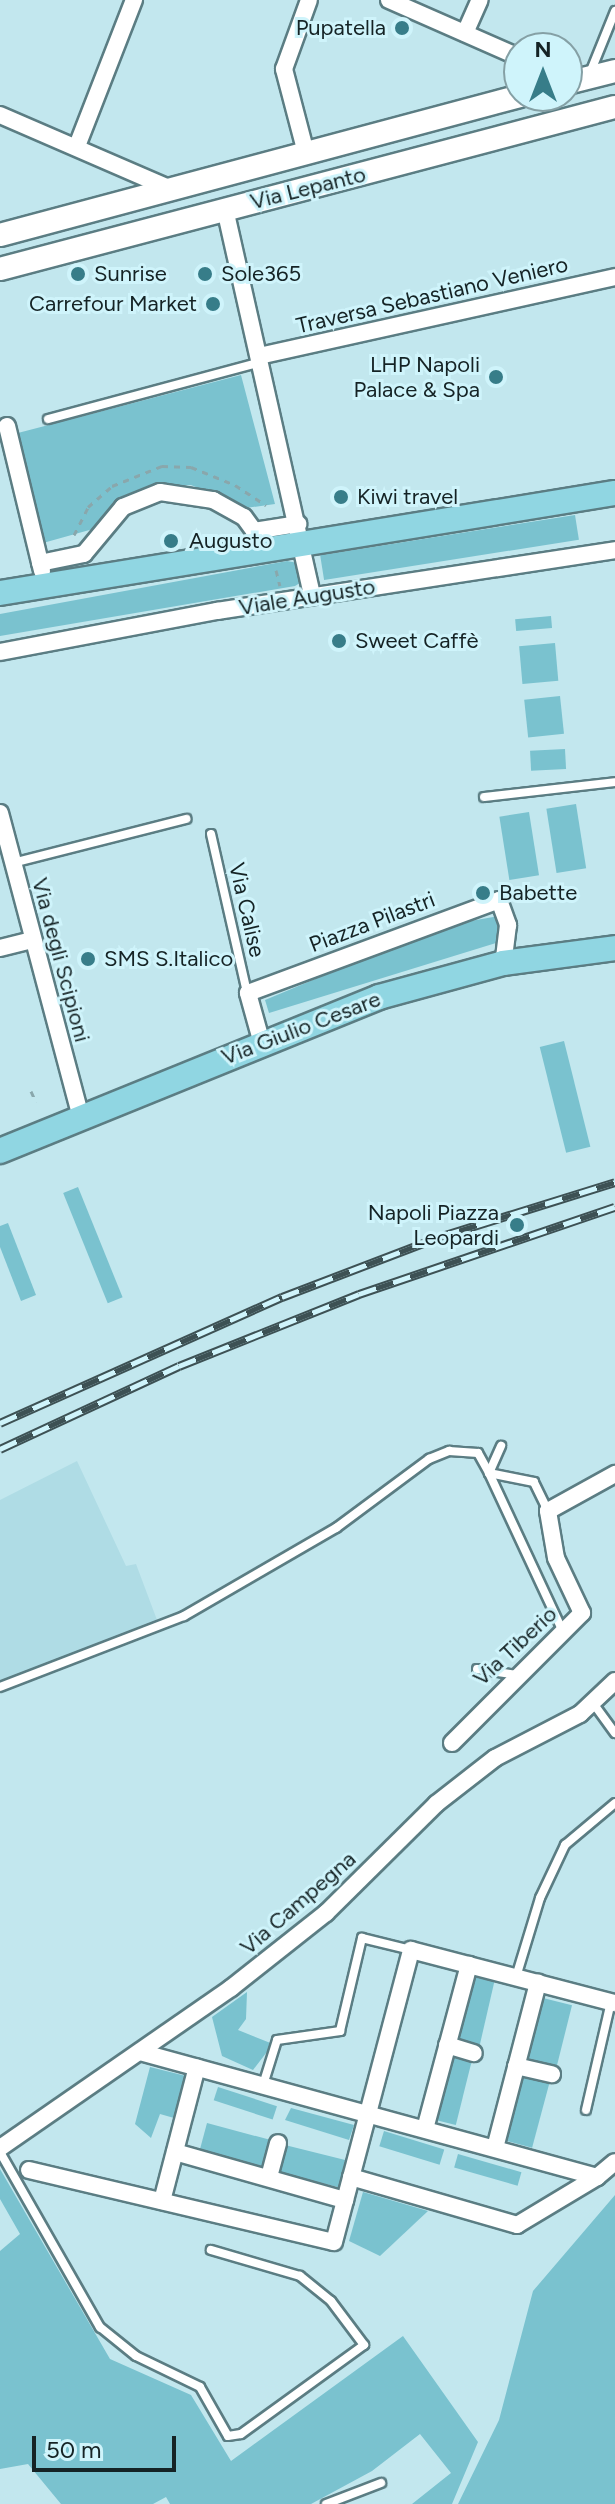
<!DOCTYPE html>
<html>
<head>
<meta charset="utf-8">
<style>
  body { margin:0 }
  #map { position:relative; width:615px; height:2504px; overflow:hidden; background:#c2e7ee; font-family:Figtree,sans-serif }
  div>[style] { position:absolute }
  [style*='--x'] { left:calc(var(--x)*1px); top:calc(var(--y)*1px); width:calc(var(--w)*1px); rotate:calc(var(--a)*1deg) }
  .built>* { inset:0; background:#afdce5 }
  .green>* { inset:0; background:#7ac2cf; transform-origin:0 0 }
  .path>* { height:3px; margin-top:-1.5px; transform-origin:0; background:repeating-linear-gradient(90deg,#89a7ac 0 6px,transparent 0 12px) }
  .roads { filter:drop-shadow(2px 0 #5b7d83) drop-shadow(-2px 0 #5b7d83) drop-shadow(0 2px #5b7d83) drop-shadow(0 -2px #5b7d83) }
  .lane>* { height:8px; margin:-4px; padding:0 4px; transform-origin:4px; border-radius:4px; background:#fff }
  .street>* { height:16px; margin:-8px; padding:0 8px; transform-origin:8px; border-radius:8px; background:#fff }
  .secondary>* { height:22px; margin:-11px; padding:0 11px; transform-origin:11px; border-radius:11px; background:#fff }
  .primary>* { height:24px; margin:-12px; padding:0 12px; transform-origin:12px; border-radius:12px; background:#90d6e2 }
  .rail>* { height:9px; margin-top:-4.5px; transform-origin:0; background:repeating-linear-gradient(90deg,#cff4fb 0 18px,#3d5154 0 36px); box-sizing:border-box; border-block:2px solid #3d5154 }
  .dots>* { width:22px; height:22px; translate:-50% -50%; box-sizing:border-box; border:4px solid #cff4fb; border-radius:50% }
  span { translate:-50% -50%; white-space:nowrap; text-align:center; line-height:1.15; -webkit-text-stroke:6px #cff4fb; paint-order:stroke }
  .poi-label { font-size:22px; color:#152325 }
  .right { translate:-100% -50%; text-align:right }
  .left { translate:0 -50%; text-align:left }
  .street-label { font-size:22px; color:#152325 }
  .north { position:absolute; left:503px; top:32px; width:80px; height:80px; box-sizing:border-box; background:#cff4fb; border:2px solid #85a0a5; border-radius:50%; rotate:0deg; font-size:22px; font-weight:700; line-height:32px; text-align:center; color:#152325 }
  .north::after { content:''; display:block; margin:auto; width:28px; height:36px; background:#377d89; clip-path:polygon(50% 0,100% 100%,50% 72%,0 100%) }
  .scale { position:absolute; left:32px; top:2436px; width:144px; height:36px; box-sizing:border-box; border:4px solid #152325; border-top:0; padding-left:10px; font-size:24px; line-height:28px; white-space:nowrap; color:#152325; -webkit-text-stroke:6px #cff4fb; paint-order:stroke }
</style>
</head>
<body>
<div id="map">
  <div class="built">
    <div style="clip-path:polygon(77px 1461px,126px 1566px,136px 1564px,157px 1620px,0 1681px,0 1500px)"></div>
  </div>
  <div class="green">
    <div style="clip-path:polygon(241px 375px,275px 504px,246px 508px,191px 485px,163px 487px,112px 509px,93px 529px,43px 543px,14px 434px)"></div>
    <div style="left:575px;top:515px;width:25px;height:258px;rotate:81deg"></div>
    <div style="clip-path:polygon(287px 561px,298px 563px,303px 581px,295px 586px,0 636px,0 614px)"></div>
    <div style="left:551px;top:616px;width:12px;height:36px;rotate:85deg"></div>
    <div style="left:555px;top:643px;width:38px;height:36px;rotate:85deg"></div>
    <div style="left:560px;top:696px;width:38px;height:36px;rotate:84deg"></div>
    <div style="left:565px;top:749px;width:20px;height:35px;rotate:87deg"></div>
    <div style="left:576px;top:804px;width:65px;height:30px;rotate:81deg"></div>
    <div style="left:529px;top:812px;width:64px;height:30px;rotate:81deg"></div>
    <div style="clip-path:polygon(499px 916px,496px 943px,269px 1013px,265px 1000px,442px 926px)"></div>
    <div style="left:564px;top:1041px;width:109px;height:25px;rotate:76deg"></div>
    <div style="left:78px;top:1187px;width:119px;height:16px;rotate:68deg"></div>
    <div style="clip-path:polygon(8px 1223px,36px 1295px,21px 1301px,0 1247px,0 1226px)"></div>
    <div style="left:469px;top:1976px;width:26px;height:66px;rotate:13deg"></div>
    <div style="clip-path:polygon(247px 1992px,246px 2019px,238px 2030px,273px 2044px,253px 2070px,222px 2056px,212px 2017px)"></div>
    <div style="left:539px;top:1997px;width:34px;height:66px;rotate:14deg"></div>
    <div style="left:448px;top:2053px;width:25px;height:68px;rotate:14deg"></div>
    <div style="clip-path:polygon(150px 2067px,186px 2076px,174px 2118px,160px 2114px,151px 2138px,135px 2124px)"></div>
    <div style="left:520px;top:2073px;width:31px;height:69px;rotate:15deg"></div>
    <div style="left:218px;top:2087px;width:62px;height:14px;rotate:18deg"></div>
    <div style="clip-path:polygon(291px 2108px,354px 2125px,349px 2140px,285px 2120px)"></div>
    <div style="left:207px;top:2123px;width:68px;height:30px;rotate:15deg"></div>
    <div style="left:384px;top:2131px;width:63px;height:16px;rotate:17deg"></div>
    <div style="left:285px;top:2145px;width:62px;height:28px;rotate:14deg"></div>
    <div style="left:458px;top:2154px;width:66px;height:14px;rotate:16deg"></div>
    <div style="clip-path:polygon(0 2169px,110px 2359px,191px 2395px,231px 2461px,403px 2336px,478px 2442px,452px 2504px,412px 2504px,451px 2473px,420px 2434px,372px 2471px,311px 2504px,170px 2504px,166px 2497px,153px 2504px,61px 2504px,28px 2464px,0 2469px,0 2251px,20px 2234px,0 2199px)"></div>
    <div style="clip-path:polygon(363px 2192px,428px 2211px,380px 2256px,349px 2241px)"></div>
    <div style="clip-path:polygon(615px 2195px,615px 2504px,458px 2504px,499px 2420px,533px 2291px)"></div>
  </div>
  <div class="path">
    <div style="--x:74;--y:535;--w:31;--a:-63"></div>
    <div style="--x:88;--y:507;--w:32;--a:-41"></div>
    <div style="--x:112;--y:486;--w:54;--a:-21.8"></div>
    <div style="--x:162;--y:466;--w:29;--a:2"></div>
    <div style="--x:191;--y:467;--w:48;--a:22.2"></div>
    <div style="--x:235;--y:485;--w:37;--a:33"></div>
    <div style="--x:276;--y:570;--w:16;--a:76"></div>
    <div style="--x:31;--y:1091;--w:12;--a:66"></div>
  </div>
  <div class="roads">
    <div class="lane">
      <div style="--x:590;--y:73;--w:67;--a:-68"></div>
      <div style="--x:48;--y:419;--w:220;--a:-15"></div>
      <div style="--x:484;--y:797;--w:132;--a:-6.5"></div>
      <div style="--x:211;--y:834;--w:163;--a:77.2"></div>
      <div style="--x:13;--y:863;--w:179;--a:-14.3"></div>
      <div style="--x:489;--y:1473;--w:30;--a:-66"></div>
      <div style="--x:548;--y:1511;--w:32;--a:-116"></div>
      <div style="--x:534;--y:1482;--w:46;--a:-168.7"></div>
      <div style="--x:489;--y:1473;--w:175;--a:65"></div>
      <div style="--x:477;--y:1669;--w:40;--a:8.5"></div>
      <div style="--x:0;--y:1687;--w:197;--a:-21.1"></div>
      <div style="--x:184;--y:1616;--w:176;--a:-30.1"></div>
      <div style="--x:336;--y:1528;--w:116;--a:-36.6"></div>
      <div style="--x:429;--y:1459;--w:22;--a:-22"></div>
      <div style="--x:449;--y:1451;--w:29;--a:4"></div>
      <div style="--x:478;--y:1453;--w:23;--a:61"></div>
      <div style="--x:593;--y:1703;--w:37;--a:54"></div>
      <div style="--x:516;--y:1977;--w:83;--a:-73.1"></div>
      <div style="--x:540;--y:1898;--w:59;--a:-64.7"></div>
      <div style="--x:565;--y:1845;--w:65;--a:-40"></div>
      <div style="--x:263;--y:2085;--w:47;--a:-72.7"></div>
      <div style="--x:277;--y:2040;--w:64;--a:-8.1"></div>
      <div style="--x:340;--y:2031;--w:96;--a:-76.7"></div>
      <div style="--x:362;--y:1938;--w:50;--a:13.8"></div>
      <div style="--x:586;--y:2110;--w:111;--a:-77"></div>
      <div style="--x:0;--y:2152;--w:202;--a:60.3"></div>
      <div style="--x:100;--y:2327;--w:46;--a:38.9"></div>
      <div style="--x:136;--y:2356;--w:71;--a:25.8"></div>
      <div style="--x:200;--y:2387;--w:56;--a:60.3"></div>
      <div style="--x:228;--y:2436;--w:13;--a:-9"></div>
      <div style="--x:241;--y:2434;--w:152;--a:-35.9"></div>
      <div style="--x:364;--y:2345;--w:55;--a:-126.9"></div>
      <div style="--x:331;--y:2301;--w:40;--a:-141"></div>
      <div style="--x:300;--y:2276;--w:93;--a:-163.7"></div>
      <div style="--x:326;--y:2504;--w:59;--a:-20.9"></div>
    </div>
    <div class="street">
      <div style="--x:389;--y:0;--w:142;--a:23.7"></div>
      <div style="--x:465;--y:33;--w:36;--a:-66"></div>
      <div style="--x:0;--y:115;--w:186;--a:23.4"></div>
      <div style="--x:77;--y:146;--w:157;--a:-68.7"></div>
      <div style="--x:306;--y:153;--w:87;--a:-104.7"></div>
      <div style="--x:284;--y:69;--w:73;--a:-70.1"></div>
      <div style="--x:225;--y:209;--w:397;--a:77.3"></div>
      <div style="--x:259;--y:356;--w:365;--a:-12.5"></div>
      <div style="--x:7;--y:426;--w:149;--a:76.4"></div>
      <div style="--x:40;--y:563;--w:45;--a:-11.6"></div>
      <div style="--x:84;--y:554;--w:61;--a:-50.3"></div>
      <div style="--x:123;--y:507;--w:40;--a:-22"></div>
      <div style="--x:160;--y:492;--w:54;--a:8.6"></div>
      <div style="--x:213;--y:500;--w:35;--a:29"></div>
      <div style="--x:244;--y:517;--w:17;--a:54"></div>
      <div style="--x:254;--y:531;--w:45;--a:-9"></div>
      <div style="--x:0;--y:652;--w:221;--a:-10.7"></div>
      <div style="--x:217;--y:611;--w:403;--a:-8.7"></div>
      <div style="--x:0;--y:813;--w:316;--a:75.1"></div>
      <div style="--x:0;--y:948;--w:32;--a:-14"></div>
      <div style="--x:261;--y:1040;--w:49;--a:-105.5"></div>
      <div style="--x:248;--y:993;--w:268;--a:-20.3"></div>
      <div style="--x:499;--y:900;--w:27;--a:70"></div>
      <div style="--x:508;--y:925;--w:38;--a:97"></div>
      <div style="--x:452;--y:1743;--w:184;--a:-45"></div>
      <div style="--x:582;--y:1613;--w:61;--a:-115.3"></div>
      <div style="--x:556;--y:1558;--w:48;--a:-99.7"></div>
      <div style="--x:548;--y:1511;--w:77;--a:-28.9"></div>
      <div style="--x:447;--y:2045;--w:28;--a:17"></div>
      <div style="--x:140;--y:2052;--w:474;--a:15.3"></div>
      <div style="--x:597;--y:2177;--w:23;--a:-40"></div>
      <div style="--x:516;--y:2066;--w:37;--a:13"></div>
      <div style="--x:425;--y:2129;--w:170;--a:-75"></div>
      <div style="--x:0;--y:2148;--w:281;--a:-34.7"></div>
      <div style="--x:231;--y:1988;--w:121;--a:-38.3"></div>
      <div style="--x:326;--y:1913;--w:155;--a:-44.7"></div>
      <div style="--x:436;--y:1804;--w:75;--a:-37.9"></div>
      <div style="--x:495;--y:1758;--w:96;--a:-27.4"></div>
      <div style="--x:580;--y:1714;--w:48;--a:-43.3"></div>
      <div style="--x:495;--y:2148;--w:171;--a:-75.4"></div>
      <div style="--x:175;--y:2152;--w:177;--a:15.8"></div>
      <div style="--x:29;--y:2170;--w:313;--a:13.3"></div>
      <div style="--x:334;--y:2242;--w:302;--a:-75.2"></div>
      <div style="--x:411;--y:1950;--w:211;--a:14.6"></div>
      <div style="--x:269;--y:2177;--w:35;--a:-75"></div>
      <div style="--x:351;--y:2177;--w:173;--a:16.1"></div>
      <div style="--x:517;--y:2225;--w:93;--a:-31"></div>
      <div style="--x:162;--y:2201;--w:138;--a:-75.4"></div>
    </div>
    <div class="secondary">
      <div style="--x:567;--y:83;--w:49;--a:-14"></div>
      <div style="--x:0;--y:235;--w:538;--a:-14.97"></div>
      <div style="--x:0;--y:269;--w:636;--a:-14.76"></div>
    </div>
    <div class="primary">
      <div style="--x:0;--y:593;--w:623;--a:-9.24"></div>
      <div style="--x:0;--y:1151;--w:409;--a:-22.1"></div>
      <div style="--x:379;--y:997;--w:129;--a:-15.3"></div>
      <div style="--x:503;--y:963;--w:113;--a:-7.6"></div>
    </div>
  </div>
  <div class="rail">
    <div style="--x:0;--y:1423;--w:309;--a:-24.1"></div>
    <div style="--x:282;--y:1297;--w:171;--a:-20.9"></div>
    <div style="--x:442;--y:1236;--w:181;--a:-17.3"></div>
    <div style="--x:0;--y:1449;--w:197;--a:-24.9"></div>
    <div style="--x:179;--y:1366;--w:194;--a:-21.8"></div>
    <div style="--x:359;--y:1294;--w:270;--a:-18.8"></div>
  </div>
  <div class="dots">
    <div style="left:402px;top:28px;background:#377d89"></div>
    <div style="left:78px;top:274px;background:#377d89"></div>
    <div style="left:205px;top:274px;background:#377d89"></div>
    <div style="left:213px;top:304px;background:#377d89"></div>
    <div style="left:496px;top:377px;background:#377d89"></div>
    <div style="left:341px;top:497px;background:#377d89"></div>
    <div style="left:171px;top:541px;background:#377d89"></div>
    <div style="left:339px;top:641px;background:#377d89"></div>
    <div style="left:483px;top:893px;background:#377d89"></div>
    <div style="left:88px;top:959px;background:#377d89"></div>
    <div style="left:517px;top:1225px;background:#377d89"></div>
  </div>
  <div class="poi-label">
    <span class="right" style="left:386px;top:28px">Pupatella</span>
    <span class="left" style="left:94px;top:274px">Sunrise</span>
    <span class="left" style="left:221px;top:274px">Sole365</span>
    <span class="right" style="left:197px;top:304px">Carrefour Market</span>
    <span class="right" style="left:480px;top:377px">LHP Napoli<br>Palace &amp; Spa</span>
    <span class="left" style="left:357px;top:497px">Kiwi travel</span>
    <span class="left" style="left:189px;top:541px">Augusto</span>
    <span class="left" style="left:355px;top:641px">Sweet Caffè</span>
    <span class="left" style="left:499px;top:893px">Babette</span>
    <span class="left" style="left:104px;top:959px">SMS S.Italico</span>
    <span class="right" style="left:499px;top:1225px">Napoli Piazza<br>Leopardi</span>
  </div>
  <div class="street-label">
    <span style="left:308px;top:188px;rotate:-14deg">Via Lepanto</span>
    <span style="left:432px;top:295px;rotate:-13deg">Traversa Sebastiano Veniero</span>
    <span style="left:307px;top:597px;rotate:-9deg">Viale Augusto</span>
    <span style="left:247px;top:910px;rotate:77deg">Via Calise</span>
    <span style="left:372px;top:922px;rotate:-21deg">Piazza Pilastri</span>
    <span style="left:61px;top:960px;rotate:75deg">Via degli Scipioni</span>
    <span style="left:301px;top:1028px;rotate:-21deg">Via Giulio Cesare</span>
    <span style="left:515px;top:1646px;rotate:-43deg">Via Tiberio</span>
    <span style="left:298px;top:1903px;rotate:-41deg">Via Campegna</span>
  </div>
  <div class="north">N</div>
  <div class="scale">50 m</div>
</div>
</body>
</html>
